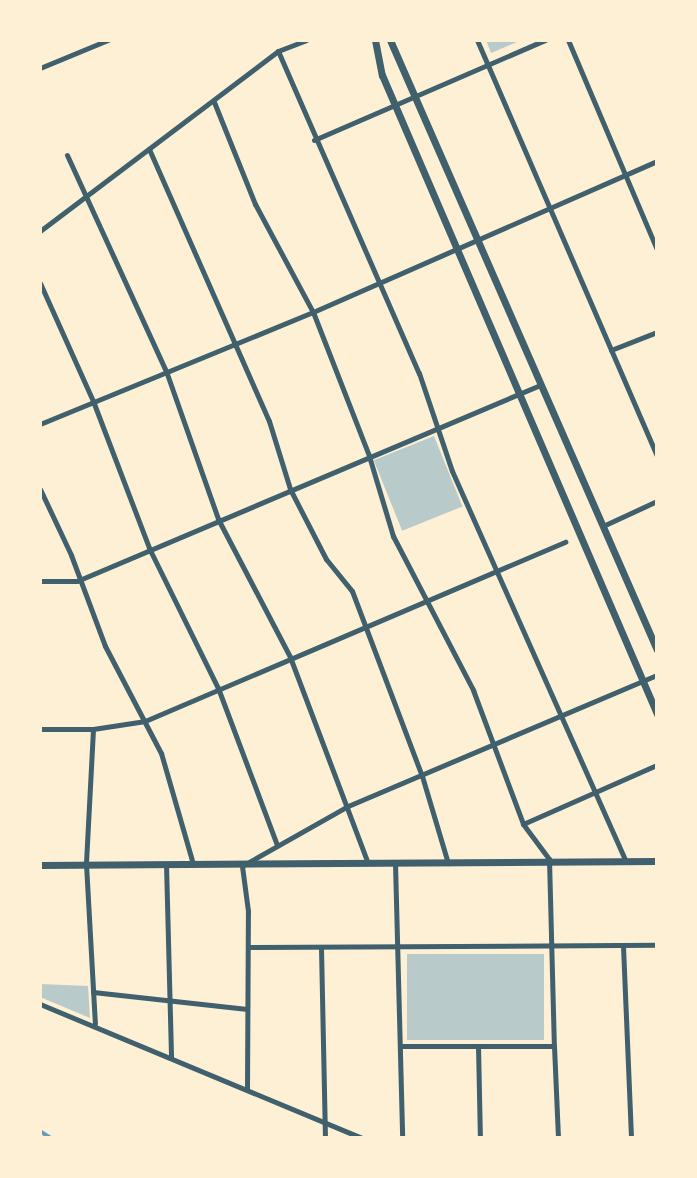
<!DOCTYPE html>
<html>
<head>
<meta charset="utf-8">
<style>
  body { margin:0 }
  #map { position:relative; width:697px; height:1178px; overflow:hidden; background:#fdf0d5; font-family:"Golos Text",sans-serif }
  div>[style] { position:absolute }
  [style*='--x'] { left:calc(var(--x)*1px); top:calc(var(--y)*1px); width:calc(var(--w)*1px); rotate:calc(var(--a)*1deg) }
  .green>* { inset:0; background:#b9caca; transform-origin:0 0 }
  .stream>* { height:3.5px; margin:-1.75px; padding:0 1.75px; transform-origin:1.75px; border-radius:1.75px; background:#669bbc }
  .minor>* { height:5px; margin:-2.5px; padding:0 2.5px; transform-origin:2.5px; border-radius:2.5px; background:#3f606c }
  .tertiary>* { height:7px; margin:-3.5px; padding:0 3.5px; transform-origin:3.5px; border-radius:3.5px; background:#3f606c }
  span { translate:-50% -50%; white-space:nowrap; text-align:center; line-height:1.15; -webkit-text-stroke:7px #fdf0d5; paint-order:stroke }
  .frame { position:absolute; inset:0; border:42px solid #fdf0d5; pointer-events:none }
</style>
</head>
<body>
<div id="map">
  <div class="green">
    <div style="clip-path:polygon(486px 40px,522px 40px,491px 53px)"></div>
    <div style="left:434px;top:436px;width:76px;height:65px;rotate:68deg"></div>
    <div style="left:407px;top:954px;width:137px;height:86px"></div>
    <div style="clip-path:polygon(40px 984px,88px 986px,90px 1018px,40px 997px)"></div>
  </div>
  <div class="stream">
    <div style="--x:40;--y:1131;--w:13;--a:32"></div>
  </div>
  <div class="minor">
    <div style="--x:477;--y:40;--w:453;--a:66.6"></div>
    <div style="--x:568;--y:40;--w:228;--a:67"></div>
    <div style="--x:278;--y:51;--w:352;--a:66.4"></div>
    <div style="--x:419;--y:373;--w:103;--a:71.4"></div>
    <div style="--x:452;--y:471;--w:427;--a:66"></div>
    <div style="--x:40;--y:68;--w:74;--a:-22.4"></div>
    <div style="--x:214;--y:102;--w:110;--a:68.1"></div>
    <div style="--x:255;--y:204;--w:123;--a:61.8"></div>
    <div style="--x:313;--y:312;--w:155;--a:68.7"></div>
    <div style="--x:369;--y:456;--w:84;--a:73.3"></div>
    <div style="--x:393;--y:536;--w:174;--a:62.5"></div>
    <div style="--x:473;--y:690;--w:143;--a:69.5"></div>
    <div style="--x:523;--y:824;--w:44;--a:53.4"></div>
    <div style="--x:549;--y:859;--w:187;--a:88.5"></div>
    <div style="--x:554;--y:1046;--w:153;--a:180"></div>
    <div style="--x:314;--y:140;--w:252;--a:-23.4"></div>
    <div style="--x:149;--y:149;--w:297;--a:66.2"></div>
    <div style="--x:269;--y:421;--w:71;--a:72.8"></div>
    <div style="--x:290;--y:489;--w:79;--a:62.8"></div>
    <div style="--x:326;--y:559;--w:41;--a:50.9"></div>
    <div style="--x:352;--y:591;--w:198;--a:69.3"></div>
    <div style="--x:422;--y:776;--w:91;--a:73.4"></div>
    <div style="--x:67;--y:155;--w:238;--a:65.4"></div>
    <div style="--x:166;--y:371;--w:157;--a:70.6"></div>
    <div style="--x:218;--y:519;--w:156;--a:62.4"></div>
    <div style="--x:290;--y:657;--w:220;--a:69.3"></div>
    <div style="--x:40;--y:231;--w:298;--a:-37.1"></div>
    <div style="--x:278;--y:51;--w:30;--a:-21"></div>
    <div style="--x:40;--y:283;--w:129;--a:65.8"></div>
    <div style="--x:93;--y:401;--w:157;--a:69.1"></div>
    <div style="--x:149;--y:548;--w:156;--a:63.8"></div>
    <div style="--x:218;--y:688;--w:168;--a:69.4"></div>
    <div style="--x:611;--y:350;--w:49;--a:-21.4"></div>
    <div style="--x:40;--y:424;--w:295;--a:-22.3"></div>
    <div style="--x:313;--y:312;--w:376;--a:-23.7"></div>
    <div style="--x:40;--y:489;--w:73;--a:64.8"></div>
    <div style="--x:71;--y:555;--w:97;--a:69.5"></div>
    <div style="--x:105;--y:646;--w:121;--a:62.4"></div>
    <div style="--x:161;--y:753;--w:116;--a:73.9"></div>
    <div style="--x:605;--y:525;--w:57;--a:-24.8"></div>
    <div style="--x:40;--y:581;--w:37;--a:0"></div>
    <div style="--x:77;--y:581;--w:503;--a:-22.94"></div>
    <div style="--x:40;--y:729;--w:53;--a:0"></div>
    <div style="--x:93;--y:729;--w:53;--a:-8.7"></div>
    <div style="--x:145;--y:721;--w:457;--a:-23.1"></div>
    <div style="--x:93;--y:729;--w:135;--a:93"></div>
    <div style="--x:86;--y:864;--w:160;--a:86.8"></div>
    <div style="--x:523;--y:824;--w:146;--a:-23.8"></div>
    <div style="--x:395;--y:863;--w:275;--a:88.5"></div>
    <div style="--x:166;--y:864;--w:193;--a:88.5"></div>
    <div style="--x:623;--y:946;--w:192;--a:87.6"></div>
    <div style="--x:248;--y:947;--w:409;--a:-0.3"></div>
    <div style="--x:321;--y:948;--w:190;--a:88.8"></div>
    <div style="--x:93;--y:992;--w:155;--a:6.3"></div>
    <div style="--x:40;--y:1004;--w:349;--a:22.6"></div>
    <div style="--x:478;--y:1046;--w:92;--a:88.8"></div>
    <div style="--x:554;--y:1046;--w:92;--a:87.5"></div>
    <div style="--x:247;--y:1089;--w:178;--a:-89.7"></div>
    <div style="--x:248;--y:911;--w:45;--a:-97.6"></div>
    <div style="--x:242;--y:866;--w:122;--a:-29.5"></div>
    <div style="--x:348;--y:806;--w:336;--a:-23"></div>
  </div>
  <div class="tertiary">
    <div style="--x:375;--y:40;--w:36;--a:79"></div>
    <div style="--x:382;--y:75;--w:696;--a:66.71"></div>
    <div style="--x:390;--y:40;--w:666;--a:66.36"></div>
    <div style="--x:40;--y:865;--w:617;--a:-0.37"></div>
  </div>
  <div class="frame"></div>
</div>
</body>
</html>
